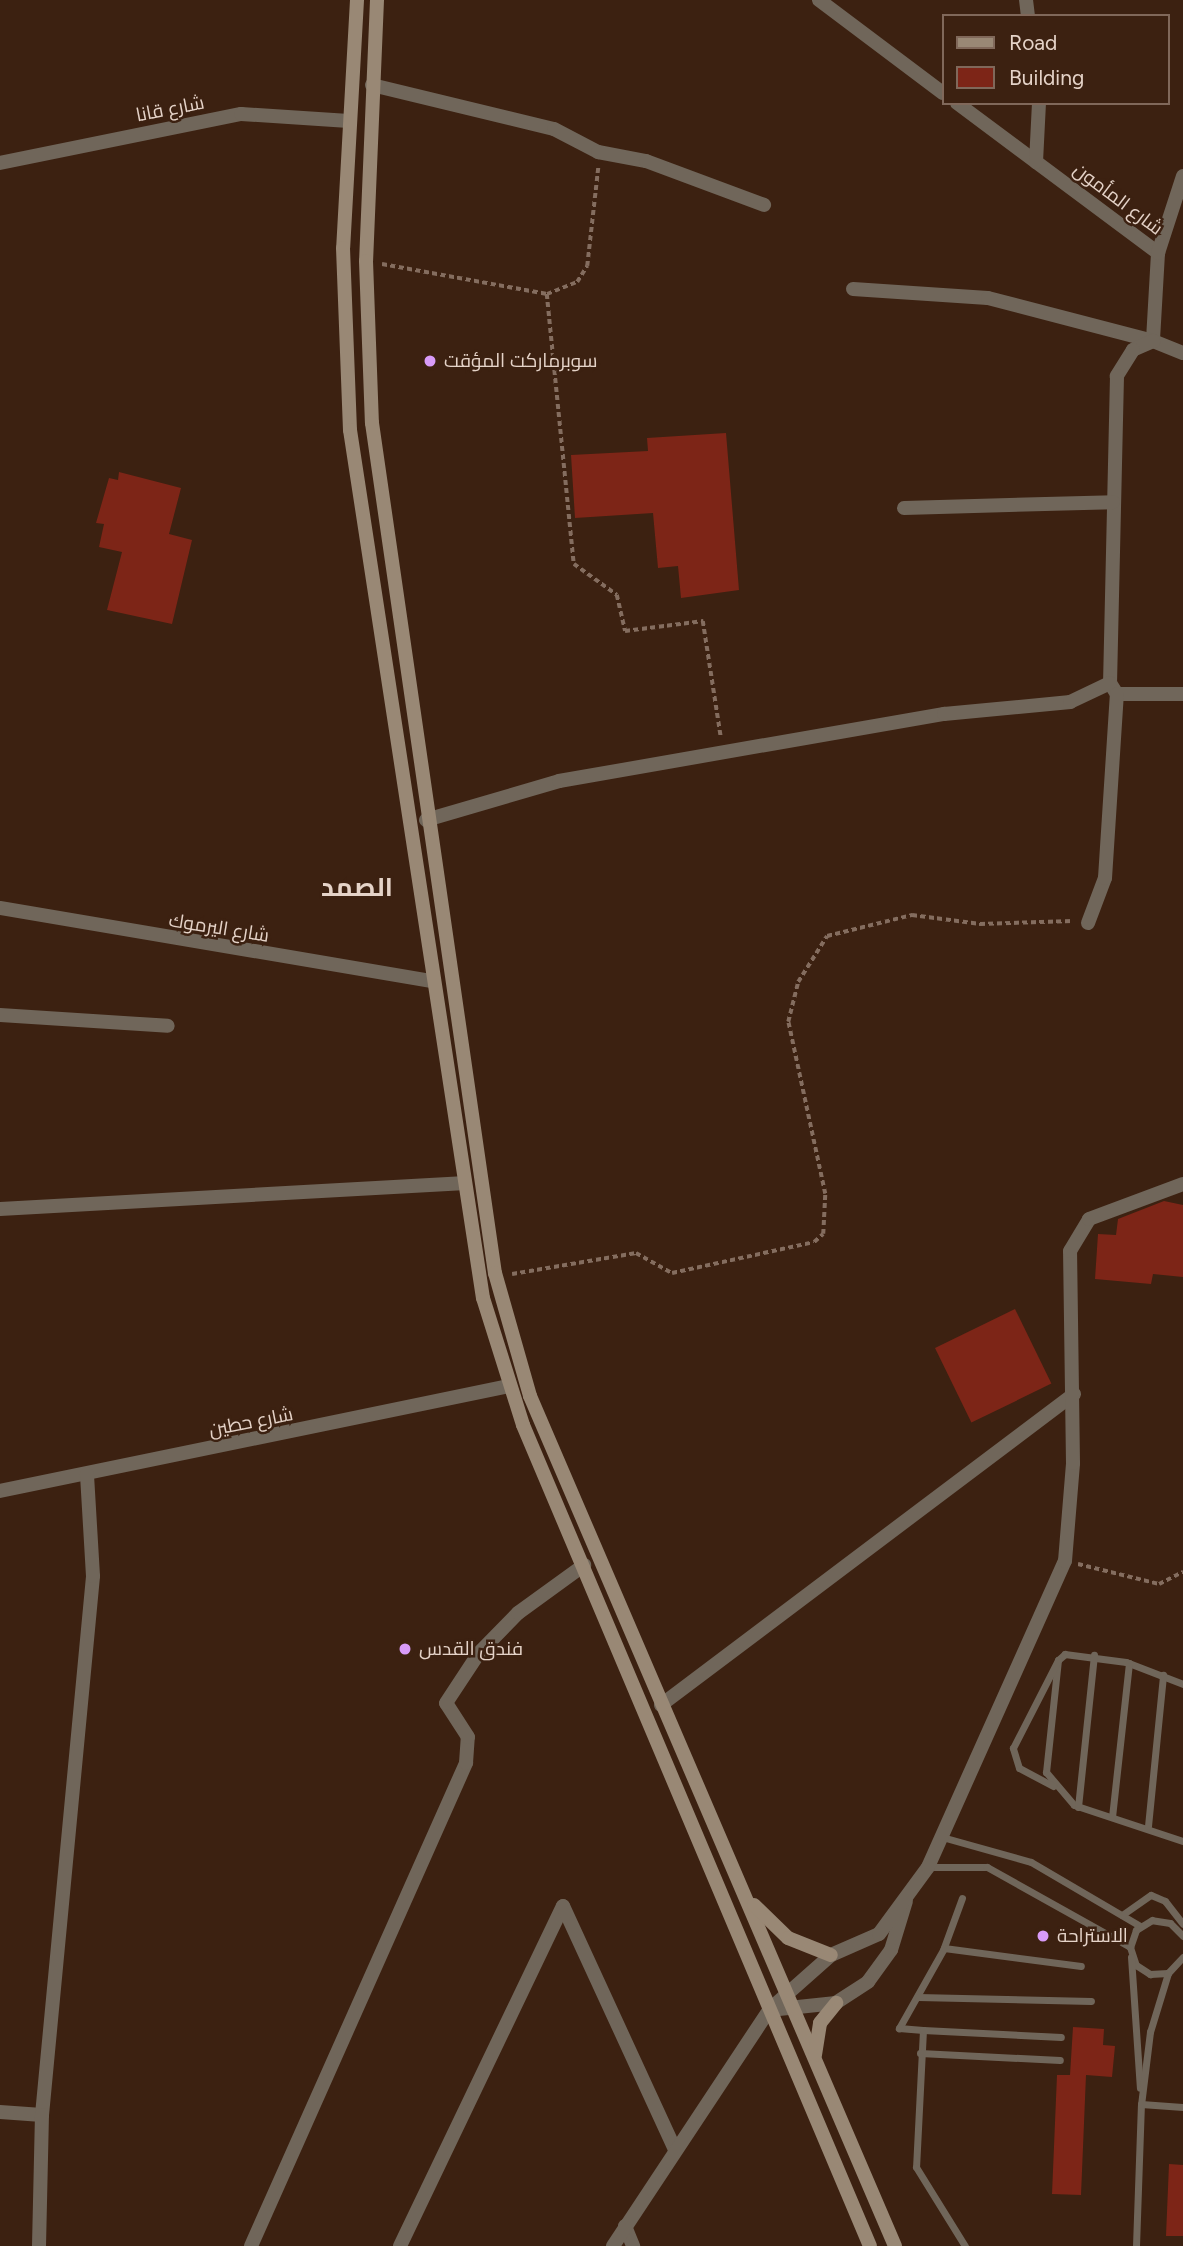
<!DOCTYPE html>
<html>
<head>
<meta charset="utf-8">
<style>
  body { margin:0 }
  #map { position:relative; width:1183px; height:2246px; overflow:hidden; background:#3c2111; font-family:Figtree,Cairo,sans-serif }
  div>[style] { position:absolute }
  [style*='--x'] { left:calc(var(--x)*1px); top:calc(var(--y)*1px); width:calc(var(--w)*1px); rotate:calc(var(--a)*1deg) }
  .building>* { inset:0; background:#7d2517; transform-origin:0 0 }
  .path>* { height:3.5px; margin-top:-1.75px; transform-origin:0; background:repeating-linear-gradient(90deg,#846d5f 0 5px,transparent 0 8.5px) }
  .service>* { height:7px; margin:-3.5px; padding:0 3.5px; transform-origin:3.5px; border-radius:3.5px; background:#70665a }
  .minor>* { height:14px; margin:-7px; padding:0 7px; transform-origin:7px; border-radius:7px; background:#70665a }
  .secondary>* { height:14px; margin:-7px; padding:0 7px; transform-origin:7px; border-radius:7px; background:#998875 }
  .dots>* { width:19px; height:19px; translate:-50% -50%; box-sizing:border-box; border:4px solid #3c2111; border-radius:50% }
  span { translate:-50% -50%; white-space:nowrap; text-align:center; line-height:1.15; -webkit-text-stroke:5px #3c2111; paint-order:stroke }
  .street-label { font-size:19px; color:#e5d3c8 }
  .poi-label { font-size:19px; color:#e5d3c8 }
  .left { translate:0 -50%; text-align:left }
  .district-label { font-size:26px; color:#e5d3c8; font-weight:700 }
  .legend { position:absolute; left:942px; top:14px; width:228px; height:91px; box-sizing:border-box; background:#3c2111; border:2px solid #80685a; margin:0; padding:9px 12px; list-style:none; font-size:21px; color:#e5d3c8 }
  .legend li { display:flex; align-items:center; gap:14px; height:35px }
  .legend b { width:35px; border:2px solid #80685a }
</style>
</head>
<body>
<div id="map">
  <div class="building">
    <div style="clip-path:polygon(726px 433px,739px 590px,681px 598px,678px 566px,658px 568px,653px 513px,575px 518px,571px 455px,648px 451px,647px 438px)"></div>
    <div style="clip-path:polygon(119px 472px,181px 488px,169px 534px,192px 540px,172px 624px,107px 610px,122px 552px,99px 547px,104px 524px,96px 523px,109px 478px,118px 480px)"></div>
    <div style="clip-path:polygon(1164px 1201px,1183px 1205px,1183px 1277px,1153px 1274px,1151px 1284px,1095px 1279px,1098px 1234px,1116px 1235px,1118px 1219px)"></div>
    <div style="left:1015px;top:1309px;width:83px;height:89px;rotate:64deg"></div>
    <div style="clip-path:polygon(1073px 2027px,1104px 2029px,1103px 2045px,1115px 2046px,1112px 2077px,1086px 2075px,1081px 2195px,1052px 2194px,1057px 2075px,1070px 2075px)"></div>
    <div style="clip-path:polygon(1169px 2164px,1183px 2165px,1183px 2236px,1166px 2236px)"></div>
  </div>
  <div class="path">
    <div style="--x:382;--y:264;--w:168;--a:10.3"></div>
    <div style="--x:547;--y:294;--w:32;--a:-22"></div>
    <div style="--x:577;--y:282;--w:19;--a:-58"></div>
    <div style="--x:587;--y:266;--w:99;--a:-83.6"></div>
    <div style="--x:547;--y:294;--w:271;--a:84.3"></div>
    <div style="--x:574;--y:564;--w:53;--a:35.8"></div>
    <div style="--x:617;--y:595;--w:37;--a:77"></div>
    <div style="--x:625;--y:631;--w:79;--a:-7.3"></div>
    <div style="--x:703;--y:621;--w:117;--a:81.2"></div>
    <div style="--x:512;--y:1274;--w:126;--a:-9.6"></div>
    <div style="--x:636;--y:1253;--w:41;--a:29.1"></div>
    <div style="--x:672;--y:1273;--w:145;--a:-12.3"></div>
    <div style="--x:814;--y:1242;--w:12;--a:-42"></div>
    <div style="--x:823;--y:1234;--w:40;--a:-87.1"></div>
    <div style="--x:825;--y:1194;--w:176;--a:-102.1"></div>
    <div style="--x:788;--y:1022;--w:41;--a:-76"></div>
    <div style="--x:798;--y:982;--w:54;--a:-57.8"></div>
    <div style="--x:827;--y:936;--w:88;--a:-13.9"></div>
    <div style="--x:912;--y:915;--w:69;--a:7.5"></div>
    <div style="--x:980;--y:924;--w:93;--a:-1.8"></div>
    <div style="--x:1078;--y:1564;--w:83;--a:13.9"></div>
    <div style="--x:1159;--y:1584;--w:27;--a:-27"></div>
  </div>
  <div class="service">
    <div style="--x:1183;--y:1684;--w:61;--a:-158.9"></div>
    <div style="--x:1126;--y:1662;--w:62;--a:-172.5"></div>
    <div style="--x:1065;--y:1654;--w:9;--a:139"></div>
    <div style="--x:1058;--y:1660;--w:113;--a:96.1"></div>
    <div style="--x:1046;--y:1772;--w:43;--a:49.7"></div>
    <div style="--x:1074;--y:1805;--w:115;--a:18.3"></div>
    <div style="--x:1053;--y:1786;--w:38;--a:-152"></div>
    <div style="--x:1019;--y:1768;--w:21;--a:-107"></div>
    <div style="--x:1013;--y:1748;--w:99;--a:-62.9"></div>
    <div style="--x:1078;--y:1807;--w:153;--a:-84"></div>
    <div style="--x:1112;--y:1817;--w:155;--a:-83.7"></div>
    <div style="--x:1148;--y:1826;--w:152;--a:-84.3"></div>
    <div style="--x:942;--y:1837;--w:92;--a:15.7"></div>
    <div style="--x:1031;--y:1862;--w:126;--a:30.4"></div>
    <div style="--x:928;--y:1867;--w:59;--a:0"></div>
    <div style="--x:987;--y:1867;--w:164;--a:29.2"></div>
    <div style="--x:962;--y:1898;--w:55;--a:110.1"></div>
    <div style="--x:943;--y:1950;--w:90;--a:119.4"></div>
    <div style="--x:899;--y:2028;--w:24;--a:5"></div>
    <div style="--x:923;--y:2030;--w:137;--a:92.9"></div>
    <div style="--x:916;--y:2167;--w:93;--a:58.2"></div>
    <div style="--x:1122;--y:1915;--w:35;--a:-35"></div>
    <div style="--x:1151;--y:1895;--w:15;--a:23"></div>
    <div style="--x:1165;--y:1901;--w:29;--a:52"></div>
    <div style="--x:1183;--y:1936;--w:18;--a:-135"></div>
    <div style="--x:1170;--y:1923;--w:18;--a:-171"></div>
    <div style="--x:1152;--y:1920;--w:19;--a:148"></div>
    <div style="--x:1136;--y:1930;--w:18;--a:109"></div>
    <div style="--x:1130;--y:1947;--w:19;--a:72"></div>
    <div style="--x:1136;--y:1965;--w:17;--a:33"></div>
    <div style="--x:1150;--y:1974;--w:18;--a:-3"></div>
    <div style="--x:1168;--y:1973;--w:22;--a:-47"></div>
    <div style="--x:944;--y:1948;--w:138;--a:7.5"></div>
    <div style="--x:1131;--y:1957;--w:131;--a:86.1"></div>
    <div style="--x:918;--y:1997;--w:173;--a:1.3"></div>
    <div style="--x:923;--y:2030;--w:138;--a:2.9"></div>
    <div style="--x:920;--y:2053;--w:140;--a:2.9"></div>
    <div style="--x:1141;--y:2104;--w:42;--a:4.1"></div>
    <div style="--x:1136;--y:2246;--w:141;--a:-88"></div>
    <div style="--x:1141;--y:2105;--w:74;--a:-83"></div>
    <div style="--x:1150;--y:2032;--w:62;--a:-73"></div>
  </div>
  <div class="minor">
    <div style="--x:819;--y:0;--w:155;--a:36.9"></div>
    <div style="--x:1026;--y:0;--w:16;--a:83"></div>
    <div style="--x:372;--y:85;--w:187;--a:13.6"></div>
    <div style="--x:554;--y:129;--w:50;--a:27.6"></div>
    <div style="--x:598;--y:152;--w:49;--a:10.6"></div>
    <div style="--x:646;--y:161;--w:126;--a:20.4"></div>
    <div style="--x:957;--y:103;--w:251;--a:36.7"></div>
    <div style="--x:1158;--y:253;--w:88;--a:93.3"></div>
    <div style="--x:1153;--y:341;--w:32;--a:22"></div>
    <div style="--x:1036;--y:162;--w:59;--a:-87.1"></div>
    <div style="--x:0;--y:163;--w:246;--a:-11.5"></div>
    <div style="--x:241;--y:114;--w:108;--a:3.7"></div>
    <div style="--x:1158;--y:253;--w:81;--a:-72"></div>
    <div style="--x:853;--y:289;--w:135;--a:3.8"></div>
    <div style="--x:988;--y:298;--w:171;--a:14.6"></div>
    <div style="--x:1153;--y:341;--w:22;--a:156"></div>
    <div style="--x:1133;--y:350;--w:31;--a:122"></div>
    <div style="--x:1117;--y:376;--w:307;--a:91.3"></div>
    <div style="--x:1110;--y:683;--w:13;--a:58"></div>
    <div style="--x:1117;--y:694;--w:66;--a:0"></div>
    <div style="--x:904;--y:508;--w:209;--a:-1.6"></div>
    <div style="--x:426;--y:820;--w:139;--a:-16.3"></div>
    <div style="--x:559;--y:781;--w:391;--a:-9.9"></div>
    <div style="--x:944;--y:714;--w:127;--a:-5.4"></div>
    <div style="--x:1070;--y:702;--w:44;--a:-25.4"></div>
    <div style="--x:0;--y:908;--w:438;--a:9.6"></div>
    <div style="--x:1088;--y:923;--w:48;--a:-69.3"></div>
    <div style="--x:1105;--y:878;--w:184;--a:-86.3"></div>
    <div style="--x:0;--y:1015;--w:168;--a:3.7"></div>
    <div style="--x:0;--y:1209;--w:462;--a:-3.2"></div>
    <div style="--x:0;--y:1491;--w:520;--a:-11.66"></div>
    <div style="--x:661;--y:1705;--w:517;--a:-36.98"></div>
    <div style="--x:906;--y:1901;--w:51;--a:107"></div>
    <div style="--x:891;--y:1950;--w:39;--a:126"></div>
    <div style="--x:868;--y:1982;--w:38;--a:147"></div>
    <div style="--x:836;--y:2003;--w:67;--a:174"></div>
    <div style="--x:769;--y:2010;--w:83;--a:-41.6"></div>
    <div style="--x:831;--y:1955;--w:52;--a:-23.6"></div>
    <div style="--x:879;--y:1934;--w:83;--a:-53.8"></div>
    <div style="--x:928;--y:1867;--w:335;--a:-65.9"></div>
    <div style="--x:1065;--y:1561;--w:98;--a:-85.3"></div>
    <div style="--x:1073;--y:1463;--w:212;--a:-90.8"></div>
    <div style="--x:1070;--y:1251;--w:37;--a:-59"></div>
    <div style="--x:1089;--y:1219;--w:100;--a:-20.4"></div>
    <div style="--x:0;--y:2112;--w:42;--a:4.1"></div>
    <div style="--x:42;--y:2115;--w:541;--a:-84.59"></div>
    <div style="--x:93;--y:1576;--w:102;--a:-93.4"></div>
    <div style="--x:625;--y:2226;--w:22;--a:68"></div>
    <div style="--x:39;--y:2246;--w:131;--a:-88.7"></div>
    <div style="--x:251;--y:2246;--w:529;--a:-66"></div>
    <div style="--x:466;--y:1763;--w:26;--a:-86"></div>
    <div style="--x:468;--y:1737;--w:40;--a:-122.9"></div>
    <div style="--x:446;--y:1703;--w:60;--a:-56.6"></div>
    <div style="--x:479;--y:1653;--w:56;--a:-45.7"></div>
    <div style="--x:518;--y:1613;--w:82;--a:-36"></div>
    <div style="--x:400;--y:2246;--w:377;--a:-64.4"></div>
    <div style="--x:563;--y:1906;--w:268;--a:65.3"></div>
    <div style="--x:613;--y:2246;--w:283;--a:-56.5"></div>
  </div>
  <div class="secondary">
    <div style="--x:357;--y:0;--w:248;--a:93.2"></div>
    <div style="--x:343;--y:248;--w:182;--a:87.8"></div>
    <div style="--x:350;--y:430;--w:878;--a:81.29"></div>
    <div style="--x:483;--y:1298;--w:133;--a:72.5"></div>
    <div style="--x:523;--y:1425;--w:891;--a:67.09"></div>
    <div style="--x:377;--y:0;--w:261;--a:92.4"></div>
    <div style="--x:366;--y:261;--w:162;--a:87.9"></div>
    <div style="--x:372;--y:423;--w:859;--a:81.77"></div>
    <div style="--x:495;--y:1273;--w:128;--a:74.1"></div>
    <div style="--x:530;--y:1396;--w:925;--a:66.76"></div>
    <div style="--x:754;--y:1905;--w:47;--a:44.1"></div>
    <div style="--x:788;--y:1938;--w:46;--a:21.6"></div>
    <div style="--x:815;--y:2055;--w:32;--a:-81"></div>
    <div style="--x:820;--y:2023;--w:26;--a:-51"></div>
  </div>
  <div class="dots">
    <div style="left:430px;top:361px;background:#d89bf8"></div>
    <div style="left:405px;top:1649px;background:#d89bf8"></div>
    <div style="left:1043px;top:1936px;background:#d89bf8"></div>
  </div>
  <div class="street-label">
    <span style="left:170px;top:109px;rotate:-11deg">شارع قانا</span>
    <span style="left:1118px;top:199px;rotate:37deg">شارع المأمون</span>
    <span style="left:219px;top:928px;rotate:9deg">شارع اليرموك</span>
    <span style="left:251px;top:1422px;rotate:-11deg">شارع حطين</span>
  </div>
  <div class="poi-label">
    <span class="left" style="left:444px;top:361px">سوبرماركت المؤقت</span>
    <span class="left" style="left:419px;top:1649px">فندق القدس</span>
    <span class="left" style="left:1057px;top:1936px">الاستراحة</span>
  </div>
  <div class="district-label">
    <span style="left:357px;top:888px">الصمد</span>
  </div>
  <ul class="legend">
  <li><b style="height:9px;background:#998875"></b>Road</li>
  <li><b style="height:19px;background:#7d2517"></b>Building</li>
  </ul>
</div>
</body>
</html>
